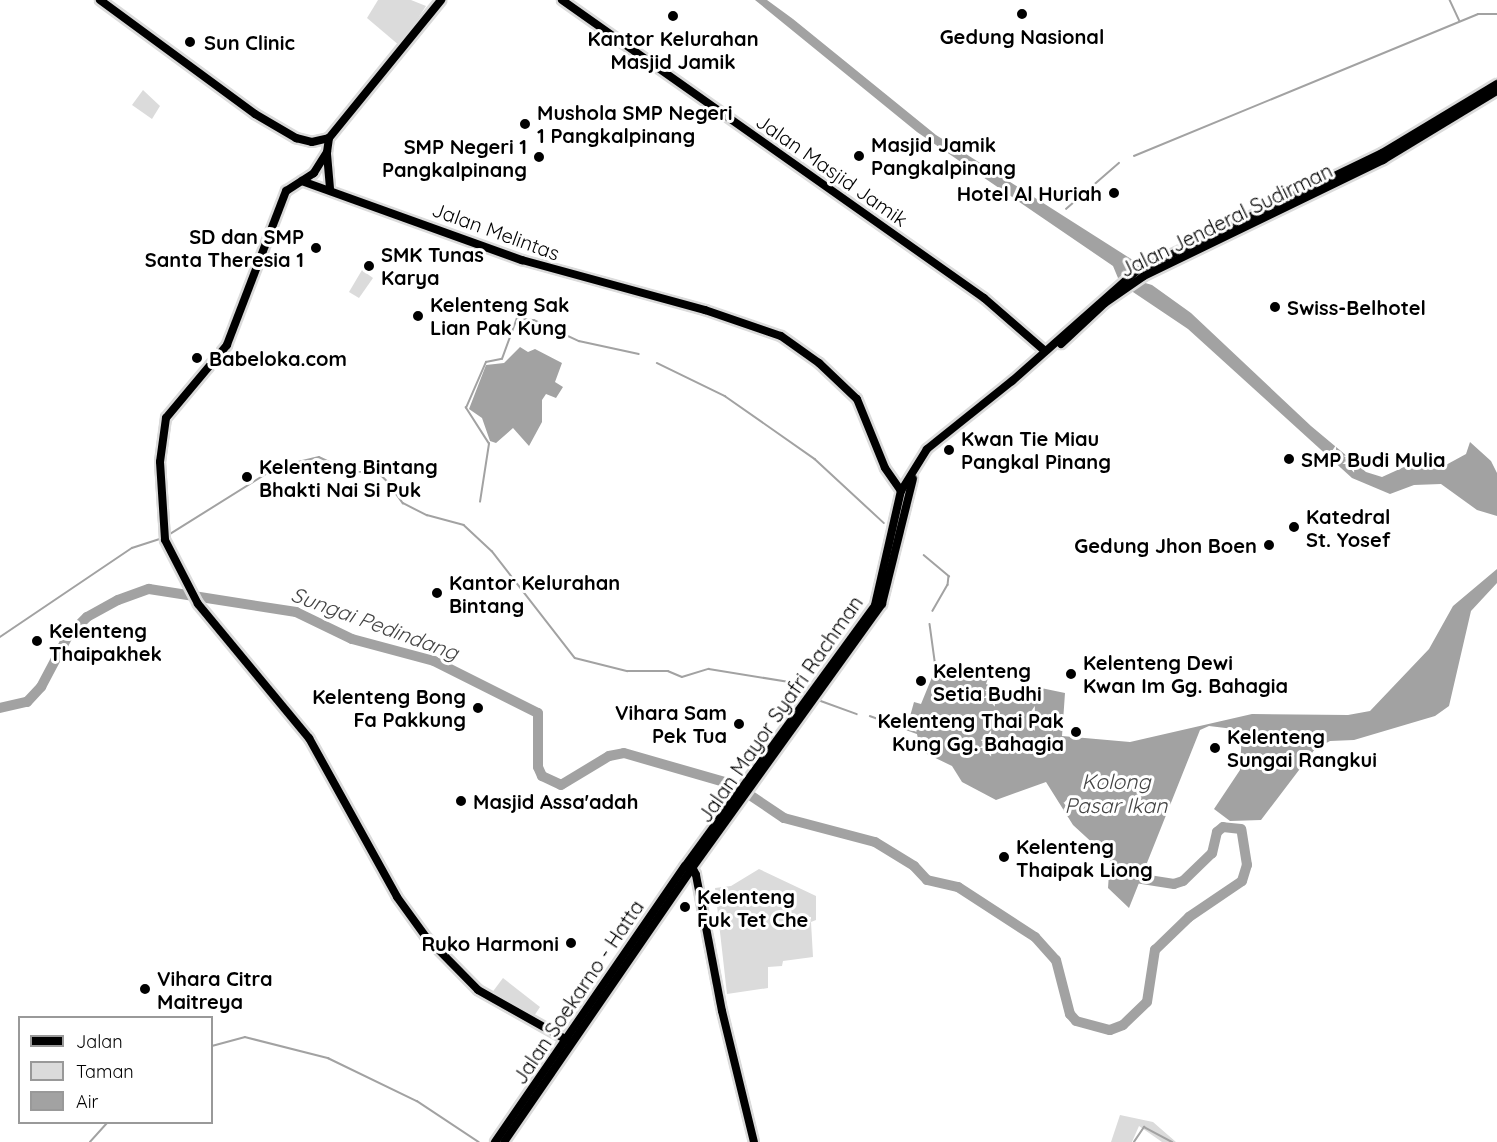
<!DOCTYPE html>
<html>
<head>
<meta charset="utf-8">
<style>
  body { margin:0 }
  #map { position:relative; width:1497px; height:1142px; overflow:hidden; background:#fff; font-family:Quicksand,sans-serif }
  div>[style] { position:absolute }
  [style*='--x'] { left:calc(var(--x)*1px); top:calc(var(--y)*1px); width:calc(var(--w)*1px); rotate:calc(var(--a)*1deg) }
  .green>* { inset:0; background:#dbdbdb }
  .water>* { inset:0; background:#a2a2a2 }
  .stream>* { height:1.5px; margin:-0.75px; padding:0 0.75px; transform-origin:0.75px; border-radius:0.75px; background:#a2a2a2 }
  .river>* { height:10px; margin:-5px; padding:0 5px; transform-origin:5px; border-radius:5px; background:#a2a2a2 }
  .roads { filter:drop-shadow(2px 0 #dbdbdb) drop-shadow(-2px 0 #dbdbdb) drop-shadow(0 2px #dbdbdb) drop-shadow(0 -2px #dbdbdb) }
  .major>* { height:8px; margin:-4px; padding:0 4px; transform-origin:4px; border-radius:4px; background:#000 }
  .highway>* { height:8px; margin:-4px; padding:0 4px; transform-origin:4px; border-radius:4px; background:#000 }
  .dots>* { width:16px; height:16px; translate:-50% -50%; box-sizing:border-box; border:3px solid #fff; border-radius:50% }
  span { translate:-50% -50%; white-space:nowrap; text-align:center; line-height:1.15; -webkit-text-stroke:6px #fff; paint-order:stroke }
  .poi-label { font-size:20px; color:#000; font-weight:700 }
  .left { translate:0 -50%; text-align:left }
  .right { translate:-100% -50%; text-align:right }
  .street-label { font-size:20px; color:#000 }
  .water-label { font-size:21px; color:#434343; font-style:italic }
  .legend { position:absolute; left:18px; top:1016px; width:195px; height:108px; box-sizing:border-box; background:#fff; border:2px solid #999; margin:0; padding:8px 10px; list-style:none; font-size:18px; color:#000 }
  .legend li { display:flex; align-items:center; gap:12px; height:30px }
  .legend b { width:30px; border:2px solid #999 }
</style>
</head>
<body>
<div id="map">
  <div class="green">
    <div style="clip-path:polygon(378px 0,411px 0,426px 6px,400px 46px,367px 18px)"></div>
    <div style="clip-path:polygon(143px 90px,160px 106px,152px 119px,132px 105px)"></div>
    <div style="clip-path:polygon(362px 270px,373px 278px,359px 298px,349px 292px)"></div>
    <div style="clip-path:polygon(759px 869px,816px 896px,816px 920px,811px 922px,813px 957px,783px 961px,782px 966px,768px 967px,768px 988px,727px 994px,715px 888px,731px 886px)"></div>
    <div style="clip-path:polygon(503px 978px,540px 1007px,532px 1019px,491px 994px)"></div>
    <div style="clip-path:polygon(1120px 1115px,1153px 1122px,1176px 1142px,1162px 1142px,1139px 1126px,1132px 1142px,1111px 1142px)"></div>
  </div>
  <div class="water">
    <div style="clip-path:polygon(755px 0,767px 0,793px 19px,936px 135px,1139px 264px,1137px 278px,1142px 282px,1152px 285px,1191px 313px,1311px 426px,1366px 472px,1382px 477px,1415px 462px,1444px 466px,1466px 454px,1470px 442px,1491px 461px,1497px 473px,1497px 516px,1477px 510px,1441px 484px,1414px 485px,1390px 494px,1352px 478px,1188px 329px,1130px 290px,1118px 278px,1113px 266px,917px 132px)"></div>
    <div style="clip-path:polygon(520px 347px,528px 352px,535px 349px,562px 363px,555px 382px,563px 387px,556px 398px,546px 394px,542px 400px,542px 422px,529px 446px,513px 428px,496px 443px,490px 441px,482px 418px,469px 409px,486px 365px,504px 363px)"></div>
    <div style="clip-path:polygon(1497px 569px,1497px 583px,1471px 611px,1449px 706px,1435px 716px,1354px 740px,1330px 741px,1315px 749px,1261px 820px,1230px 821px,1214px 809px,1240px 770px,1242px 730px,1209px 726px,1200px 730px,1129px 908px,1108px 888px,1110px 859px,1073px 825px,1046px 782px,996px 800px,962px 782px,952px 766px,921px 751px,916px 730px,907px 727px,914px 702px,921px 704px,937px 665px,965px 665px,990px 673px,986px 684px,1023px 699px,1041px 688px,1065px 693px,1062px 736px,1130px 742px,1252px 714px,1348px 715px,1370px 711px,1429px 649px,1453px 606px)"></div>
  </div>
  <div class="stream">
    <div style="--x:1450;--y:0;--w:23;--a:65"></div>
    <div style="--x:1134;--y:156;--w:372;--a:-22.4"></div>
    <div style="--x:1478;--y:14;--w:19;--a:0"></div>
    <div style="--x:1066;--y:209;--w:70;--a:-41"></div>
    <div style="--x:657;--y:363;--w:76;--a:25.9"></div>
    <div style="--x:725;--y:396;--w:110;--a:35"></div>
    <div style="--x:815;--y:459;--w:94;--a:42.8"></div>
    <div style="--x:395;--y:492;--w:14;--a:54"></div>
    <div style="--x:403;--y:503;--w:27;--a:27"></div>
    <div style="--x:427;--y:515;--w:38;--a:15"></div>
    <div style="--x:464;--y:525;--w:38;--a:43"></div>
    <div style="--x:492;--y:551;--w:135;--a:52.2"></div>
    <div style="--x:575;--y:658;--w:54;--a:14"></div>
    <div style="--x:627;--y:671;--w:41;--a:0"></div>
    <div style="--x:668;--y:671;--w:15;--a:23"></div>
    <div style="--x:682;--y:677;--w:28;--a:-17"></div>
    <div style="--x:709;--y:669;--w:81;--a:9.2"></div>
    <div style="--x:789;--y:682;--w:15;--a:28"></div>
    <div style="--x:480;--y:502;--w:59;--a:-81.2"></div>
    <div style="--x:489;--y:444;--w:43;--a:-122.6"></div>
    <div style="--x:466;--y:408;--w:50;--a:-66.5"></div>
    <div style="--x:486;--y:362;--w:16;--a:-11"></div>
    <div style="--x:502;--y:359;--w:44;--a:-69.9"></div>
    <div style="--x:517;--y:318;--w:17;--a:7"></div>
    <div style="--x:534;--y:320;--w:50;--a:25"></div>
    <div style="--x:579;--y:341;--w:61;--a:12.2"></div>
    <div style="--x:167;--y:536;--w:130;--a:-32.1"></div>
    <div style="--x:277;--y:467;--w:43;--a:-13.4"></div>
    <div style="--x:319;--y:457;--w:35;--a:25"></div>
    <div style="--x:351;--y:472;--w:26;--a:-2"></div>
    <div style="--x:377;--y:471;--w:18;--a:45"></div>
    <div style="--x:924;--y:555;--w:33;--a:40"></div>
    <div style="--x:949;--y:576;--w:9;--a:96"></div>
    <div style="--x:948;--y:585;--w:30;--a:120"></div>
    <div style="--x:930;--y:624;--w:44;--a:82.2"></div>
    <div style="--x:0;--y:637;--w:159;--a:-34"></div>
    <div style="--x:132;--y:548;--w:32;--a:-18"></div>
    <div style="--x:821;--y:701;--w:38;--a:20"></div>
    <div style="--x:870;--y:716;--w:50;--a:19.9"></div>
    <div style="--x:212;--y:1046;--w:34;--a:-15"></div>
    <div style="--x:245;--y:1037;--w:86;--a:14.2"></div>
    <div style="--x:328;--y:1058;--w:99;--a:25.8"></div>
    <div style="--x:417;--y:1101;--w:74;--a:33.5"></div>
    <div style="--x:90;--y:1142;--w:27;--a:-48"></div>
    <div style="--x:1134;--y:1142;--w:18;--a:-56"></div>
    <div style="--x:1144;--y:1127;--w:32;--a:28"></div>
  </div>
  <div class="river">
    <div style="--x:0;--y:708;--w:28;--a:-13"></div>
    <div style="--x:27;--y:702;--w:21;--a:-47"></div>
    <div style="--x:41;--y:687;--w:58;--a:-62.1"></div>
    <div style="--x:68;--y:636;--w:27;--a:-45"></div>
    <div style="--x:87;--y:617;--w:35;--a:-29"></div>
    <div style="--x:118;--y:600;--w:33;--a:-20"></div>
    <div style="--x:149;--y:589;--w:149;--a:8.9"></div>
    <div style="--x:296;--y:612;--w:62;--a:25.7"></div>
    <div style="--x:352;--y:639;--w:85;--a:15"></div>
    <div style="--x:434;--y:661;--w:116;--a:26.6"></div>
    <div style="--x:538;--y:713;--w:54;--a:90"></div>
    <div style="--x:538;--y:767;--w:10;--a:66"></div>
    <div style="--x:542;--y:776;--w:21;--a:25"></div>
    <div style="--x:561;--y:785;--w:56;--a:-31.1"></div>
    <div style="--x:609;--y:756;--w:15;--a:-11"></div>
    <div style="--x:624;--y:753;--w:116;--a:16.1"></div>
    <div style="--x:735;--y:785;--w:59;--a:34"></div>
    <div style="--x:784;--y:818;--w:94;--a:14.8"></div>
    <div style="--x:875;--y:842;--w:46;--a:31.6"></div>
    <div style="--x:914;--y:866;--w:19;--a:47"></div>
    <div style="--x:927;--y:880;--w:32;--a:13"></div>
    <div style="--x:958;--y:887;--w:92;--a:33"></div>
    <div style="--x:1035;--y:937;--w:31;--a:48"></div>
    <div style="--x:1056;--y:960;--w:56;--a:75.5"></div>
    <div style="--x:1070;--y:1014;--w:9;--a:49"></div>
    <div style="--x:1076;--y:1021;--w:35;--a:15"></div>
    <div style="--x:1110;--y:1030;--w:14;--a:-21"></div>
    <div style="--x:1123;--y:1025;--w:33;--a:-44"></div>
    <div style="--x:1147;--y:1002;--w:53;--a:-81.3"></div>
    <div style="--x:1155;--y:950;--w:47;--a:-44.1"></div>
    <div style="--x:1189;--y:917;--w:64;--a:-34.2"></div>
    <div style="--x:1242;--y:881;--w:17;--a:-73"></div>
    <div style="--x:1247;--y:865;--w:36;--a:-99"></div>
    <div style="--x:1241;--y:829;--w:18;--a:-174"></div>
    <div style="--x:1223;--y:827;--w:8;--a:140"></div>
    <div style="--x:1217;--y:832;--w:22;--a:103"></div>
    <div style="--x:1212;--y:853;--w:40;--a:136"></div>
    <div style="--x:1183;--y:881;--w:9;--a:162"></div>
    <div style="--x:1174;--y:884;--w:37;--a:-171"></div>
  </div>
  <div class="roads">
    <div class="major">
      <div style="--x:100;--y:0;--w:192;--a:36.3"></div>
      <div style="--x:255;--y:114;--w:48;--a:30.3"></div>
      <div style="--x:296;--y:138;--w:16;--a:14"></div>
      <div style="--x:312;--y:142;--w:17;--a:-13"></div>
      <div style="--x:329;--y:138;--w:178;--a:-50.9"></div>
      <div style="--x:329;--y:138;--w:14;--a:98"></div>
      <div style="--x:327;--y:152;--w:25;--a:122"></div>
      <div style="--x:314;--y:173;--w:33;--a:147"></div>
      <div style="--x:286;--y:191;--w:165;--a:111"></div>
      <div style="--x:227;--y:345;--w:95;--a:129.9"></div>
      <div style="--x:166;--y:418;--w:44;--a:97.8"></div>
      <div style="--x:160;--y:462;--w:78;--a:86.3"></div>
      <div style="--x:165;--y:540;--w:72;--a:62.7"></div>
      <div style="--x:198;--y:604;--w:174;--a:50.4"></div>
      <div style="--x:309;--y:738;--w:182;--a:61"></div>
      <div style="--x:397;--y:897;--w:49;--a:54.1"></div>
      <div style="--x:426;--y:937;--w:74;--a:45.5"></div>
      <div style="--x:478;--y:990;--w:104;--a:29.3"></div>
      <div style="--x:327;--y:154;--w:36;--a:85"></div>
      <div style="--x:302;--y:181;--w:234;--a:19.8"></div>
      <div style="--x:522;--y:260;--w:190;--a:15.3"></div>
      <div style="--x:705;--y:310;--w:80;--a:18.9"></div>
      <div style="--x:781;--y:336;--w:47;--a:35.4"></div>
      <div style="--x:819;--y:363;--w:52;--a:43.5"></div>
      <div style="--x:857;--y:399;--w:74;--a:67.9"></div>
      <div style="--x:885;--y:468;--w:28;--a:55"></div>
      <div style="--x:690;--y:863;--w:13;--a:63"></div>
      <div style="--x:696;--y:875;--w:138;--a:79.2"></div>
      <div style="--x:722;--y:1011;--w:135;--a:76.3"></div>
    </div>
    <div class="highway">
      <div style="--x:562;--y:0;--w:517;--a:35.23"></div>
      <div style="--x:984;--y:298;--w:81;--a:41"></div>
      <div style="--x:1061;--y:344;--w:60;--a:-43"></div>
      <div style="--x:1105;--y:303;--w:47;--a:-34.7"></div>
      <div style="--x:1144;--y:276;--w:266;--a:-25.9"></div>
      <div style="--x:1383;--y:160;--w:133;--a:-31.2"></div>
      <div style="--x:495;--y:1142;--w:335;--a:-55.5"></div>
      <div style="--x:685;--y:866;--w:323;--a:-53.9"></div>
      <div style="--x:875;--y:605;--w:117;--a:-77.2"></div>
      <div style="--x:901;--y:491;--w:49;--a:-58.2"></div>
      <div style="--x:927;--y:449;--w:109;--a:-38.7"></div>
      <div style="--x:1012;--y:381;--w:164;--a:-41.5"></div>
      <div style="--x:1135;--y:272;--w:274;--a:-25.7"></div>
      <div style="--x:1382;--y:153;--w:134;--a:-31"></div>
      <div style="--x:504;--y:1142;--w:329;--a:-55.5"></div>
      <div style="--x:690;--y:871;--w:329;--a:-54.3"></div>
      <div style="--x:882;--y:604;--w:129;--a:-76.1"></div>
    </div>
  </div>
  <div class="dots">
    <div style="left:1022px;top:14px;background:#000"></div>
    <div style="left:673px;top:16px;background:#000"></div>
    <div style="left:190px;top:42px;background:#000"></div>
    <div style="left:525px;top:124px;background:#000"></div>
    <div style="left:859px;top:156px;background:#000"></div>
    <div style="left:539px;top:157px;background:#000"></div>
    <div style="left:1114px;top:193px;background:#000"></div>
    <div style="left:316px;top:248px;background:#000"></div>
    <div style="left:369px;top:266px;background:#000"></div>
    <div style="left:1275px;top:307px;background:#000"></div>
    <div style="left:418px;top:316px;background:#000"></div>
    <div style="left:197px;top:358px;background:#000"></div>
    <div style="left:949px;top:450px;background:#000"></div>
    <div style="left:1289px;top:459px;background:#000"></div>
    <div style="left:247px;top:477px;background:#000"></div>
    <div style="left:1294px;top:527px;background:#000"></div>
    <div style="left:1269px;top:545px;background:#000"></div>
    <div style="left:437px;top:593px;background:#000"></div>
    <div style="left:37px;top:641px;background:#000"></div>
    <div style="left:1071px;top:674px;background:#000"></div>
    <div style="left:921px;top:681px;background:#000"></div>
    <div style="left:478px;top:708px;background:#000"></div>
    <div style="left:739px;top:724px;background:#000"></div>
    <div style="left:1076px;top:732px;background:#000"></div>
    <div style="left:1215px;top:748px;background:#000"></div>
    <div style="left:461px;top:801px;background:#000"></div>
    <div style="left:1004px;top:857px;background:#000"></div>
    <div style="left:685px;top:907px;background:#000"></div>
    <div style="left:571px;top:943px;background:#000"></div>
    <div style="left:145px;top:989px;background:#000"></div>
  </div>
  <div class="poi-label">
    <span style="left:1022px;top:36px">Gedung Nasional</span>
    <span style="left:673px;top:50px">Kantor Kelurahan<br>Masjid Jamik</span>
    <span class="left" style="left:204px;top:42px">Sun Clinic</span>
    <span class="left" style="left:537px;top:124px">Mushola SMP Negeri<br>1 Pangkalpinang</span>
    <span class="left" style="left:871px;top:156px">Masjid Jamik<br>Pangkalpinang</span>
    <span class="right" style="left:527px;top:158px">SMP Negeri 1<br>Pangkalpinang</span>
    <span class="right" style="left:1102px;top:193px">Hotel Al Huriah</span>
    <span class="right" style="left:304px;top:248px">SD dan SMP<br>Santa Theresia 1</span>
    <span class="left" style="left:381px;top:266px">SMK Tunas<br>Karya</span>
    <span class="left" style="left:430px;top:316px">Kelenteng Sak<br>Lian Pak Kung</span>
    <span class="left" style="left:1287px;top:307px">Swiss-Belhotel</span>
    <span class="left" style="left:209px;top:358px">Babeloka.com</span>
    <span class="left" style="left:961px;top:450px">Kwan Tie Miau<br>Pangkal Pinang</span>
    <span class="left" style="left:1301px;top:459px">SMP Budi Mulia</span>
    <span class="left" style="left:259px;top:478px">Kelenteng Bintang<br>Bhakti Nai Si Puk</span>
    <span class="left" style="left:1306px;top:528px">Katedral<br>St. Yosef</span>
    <span class="right" style="left:1257px;top:545px">Gedung Jhon Boen</span>
    <span class="left" style="left:449px;top:594px">Kantor Kelurahan<br>Bintang</span>
    <span class="left" style="left:49px;top:642px">Kelenteng<br>Thaipakhek</span>
    <span class="left" style="left:1083px;top:674px">Kelenteng Dewi<br>Kwan Im Gg. Bahagia</span>
    <span class="left" style="left:933px;top:682px">Kelenteng<br>Setia Budhi</span>
    <span class="right" style="left:466px;top:708px">Kelenteng Bong<br>Fa Pakkung</span>
    <span class="right" style="left:727px;top:724px">Vihara Sam<br>Pek Tua</span>
    <span class="right" style="left:1064px;top:732px">Kelenteng Thai Pak<br>Kung Gg. Bahagia</span>
    <span class="left" style="left:1227px;top:748px">Kelenteng<br>Sungai Rangkui</span>
    <span class="left" style="left:473px;top:801px">Masjid Assa'adah</span>
    <span class="left" style="left:1016px;top:858px">Kelenteng<br>Thaipak Liong</span>
    <span class="left" style="left:697px;top:908px">Kelenteng<br>Fuk Tet Che</span>
    <span class="right" style="left:559px;top:943px">Ruko Harmoni</span>
    <span class="left" style="left:157px;top:990px">Vihara Citra<br>Maitreya</span>
  </div>
  <div class="street-label">
    <span style="left:832px;top:170px;rotate:35deg">Jalan Masjid Jamik</span>
    <span style="left:1226px;top:220px;rotate:-26deg">Jalan Jenderal Sudirman</span>
    <span style="left:496px;top:231px;rotate:20deg">Jalan Melintas</span>
    <span style="left:780px;top:709px;rotate:-55deg">Jalan Mayor Syafri Rachman</span>
    <span style="left:578px;top:992px;rotate:-56deg">Jalan Soekarno - Hatta</span>
  </div>
  <div class="water-label">
    <span style="left:375px;top:623px;rotate:20deg">Sungai Pedindang</span>
    <span style="left:1116px;top:793px">Kolong<br>Pasar Ikan</span>
  </div>
  <ul class="legend">
  <li><b style="height:8px;background:#000"></b>Jalan</li>
  <li><b style="height:16px;background:#dbdbdb"></b>Taman</li>
  <li><b style="height:16px;background:#a2a2a2"></b>Air</li>
  </ul>
</div>
</body>
</html>
